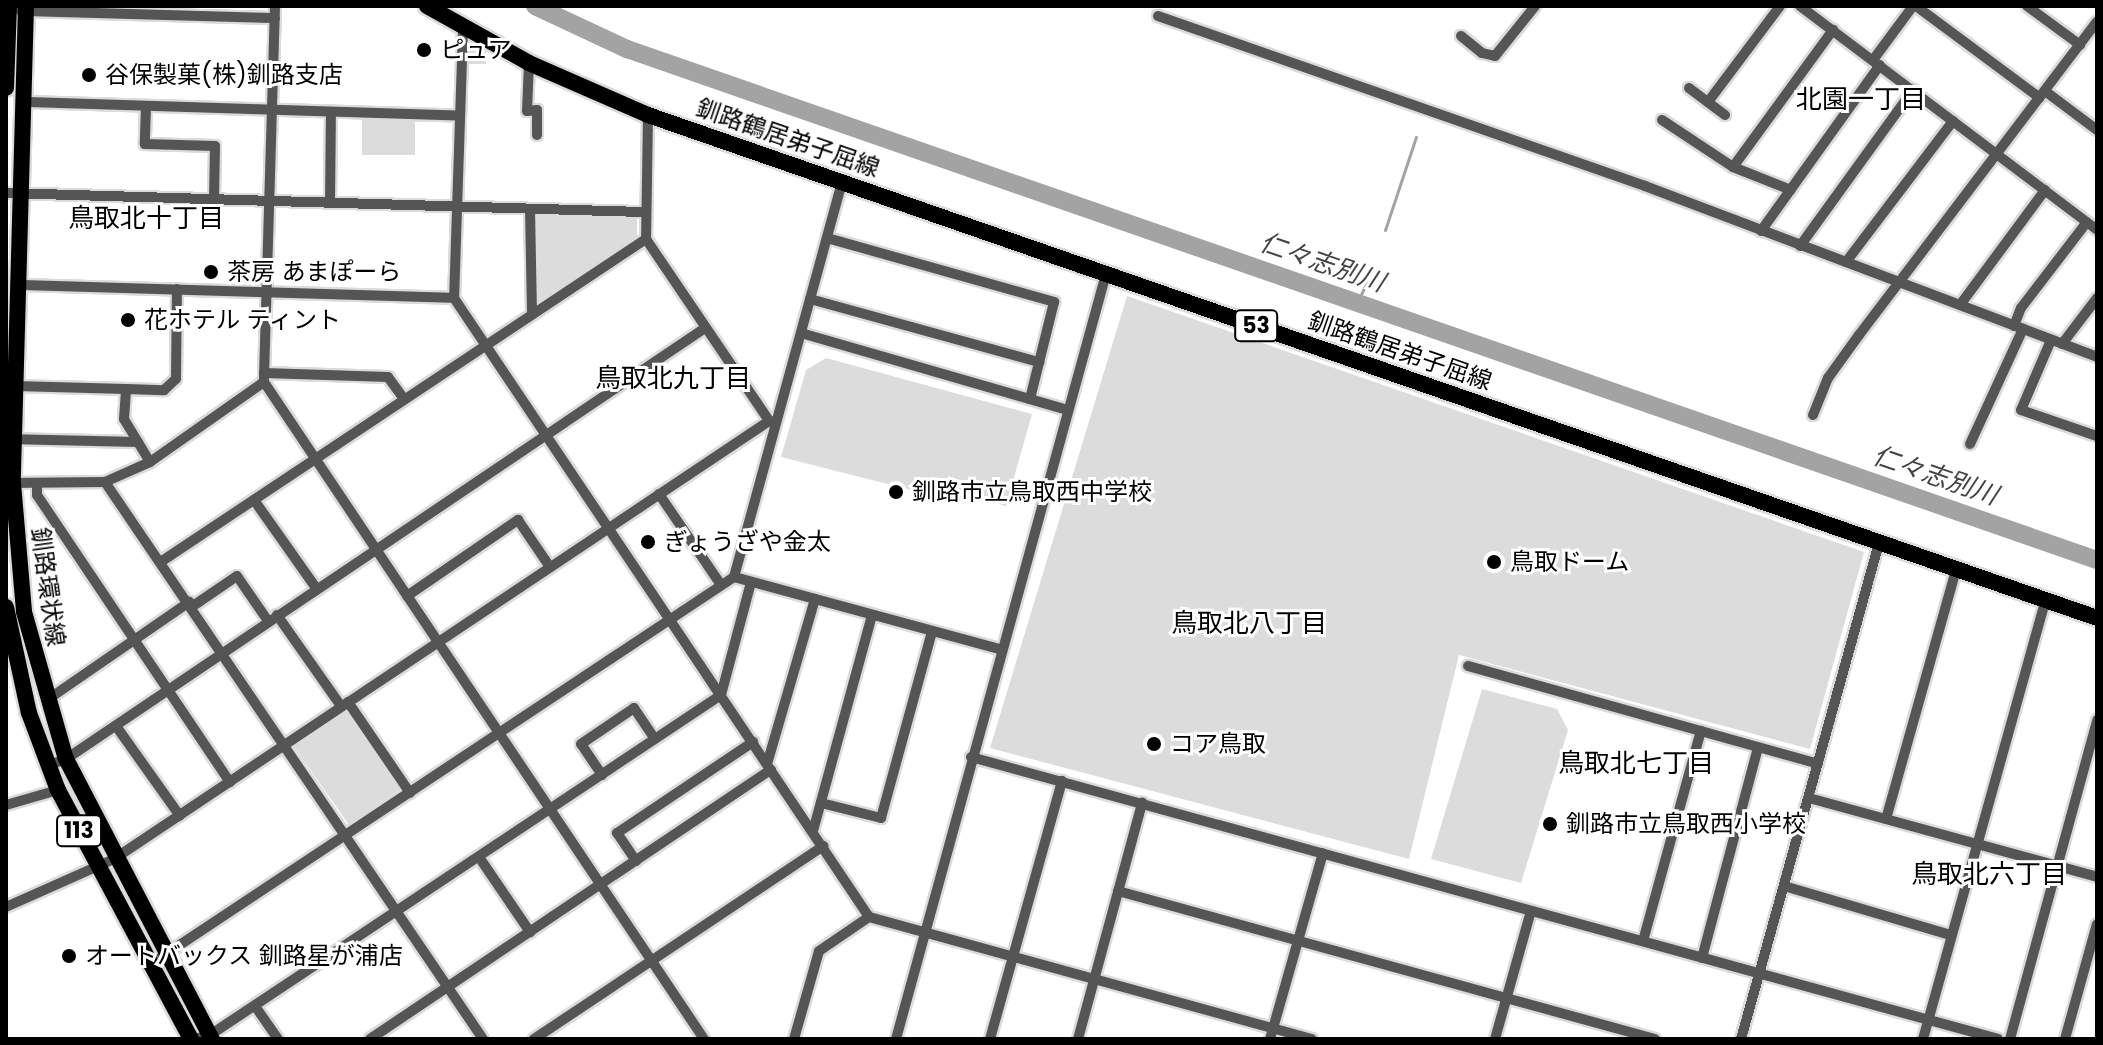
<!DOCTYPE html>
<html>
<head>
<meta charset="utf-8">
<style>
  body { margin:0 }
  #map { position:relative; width:2103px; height:1045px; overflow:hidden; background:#fff; font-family:Poppins,"Noto Sans JP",sans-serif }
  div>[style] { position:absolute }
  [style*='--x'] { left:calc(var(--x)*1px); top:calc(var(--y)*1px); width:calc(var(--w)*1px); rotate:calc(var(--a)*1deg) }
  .green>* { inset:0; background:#dcdcdc; transform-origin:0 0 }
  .stream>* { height:3px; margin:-1.5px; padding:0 1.5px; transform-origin:1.5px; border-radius:1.5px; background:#a3a3a3 }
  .river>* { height:18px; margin:-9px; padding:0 9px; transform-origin:9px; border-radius:9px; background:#a3a3a3 }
  .roads { filter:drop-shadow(2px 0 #dbdbdb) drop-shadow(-2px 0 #dbdbdb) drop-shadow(0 2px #dbdbdb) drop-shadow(0 -2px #dbdbdb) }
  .street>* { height:10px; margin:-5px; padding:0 5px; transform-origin:5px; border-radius:5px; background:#555 }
  .primary>* { height:16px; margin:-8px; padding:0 8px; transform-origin:8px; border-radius:8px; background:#000 }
  .dots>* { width:22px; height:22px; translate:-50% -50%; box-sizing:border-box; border:4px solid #fff; border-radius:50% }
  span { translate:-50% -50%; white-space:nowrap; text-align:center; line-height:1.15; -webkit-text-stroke:6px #fff; paint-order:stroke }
  .shield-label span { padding:2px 6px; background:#fff; border:2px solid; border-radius:6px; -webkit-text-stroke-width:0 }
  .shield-label { font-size:22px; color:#000; font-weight:700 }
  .poi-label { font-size:24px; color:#000 }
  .left { translate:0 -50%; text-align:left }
  .street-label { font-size:24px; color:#000 }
  .neighbourhood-label { font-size:26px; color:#000 }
  .water-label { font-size:26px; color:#444; font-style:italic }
  .frame { position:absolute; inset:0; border:8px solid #000; pointer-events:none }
</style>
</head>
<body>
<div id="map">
  <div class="green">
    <div style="clip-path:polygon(466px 37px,486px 48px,486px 64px,466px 64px)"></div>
    <div style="left:362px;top:120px;width:53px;height:35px"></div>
    <div style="clip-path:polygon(534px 213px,637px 216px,637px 238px,535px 304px)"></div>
    <div style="clip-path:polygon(1127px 296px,1864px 552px,1810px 749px,1459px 655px,1409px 859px,990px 748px)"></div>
    <div style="clip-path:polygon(826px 358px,1032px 414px,1006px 506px,963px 494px,959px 502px,781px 457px,806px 370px)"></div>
    <div style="clip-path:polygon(1482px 689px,1557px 709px,1568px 730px,1521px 883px,1431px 859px)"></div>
    <div style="left:350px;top:708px;width:95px;height:68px;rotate:55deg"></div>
  </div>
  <div class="stream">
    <div style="--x:1385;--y:230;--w:98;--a:-71.6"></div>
    <div style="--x:1357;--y:303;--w:31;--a:-65"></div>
  </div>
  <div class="river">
    <div style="--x:535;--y:6;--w:102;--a:25.1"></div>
    <div style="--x:627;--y:49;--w:1556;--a:19.17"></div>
  </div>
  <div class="roads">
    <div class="street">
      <div style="--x:275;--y:6;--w:376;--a:91.7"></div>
      <div style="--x:264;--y:382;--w:791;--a:56.19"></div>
      <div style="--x:1800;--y:6;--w:372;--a:37"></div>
      <div style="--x:1916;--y:6;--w:154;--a:36.6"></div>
      <div style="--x:2027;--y:6;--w:66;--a:36.3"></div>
      <div style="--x:21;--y:11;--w:254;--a:1.6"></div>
      <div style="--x:1158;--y:16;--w:516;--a:19.24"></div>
      <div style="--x:1645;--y:186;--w:483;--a:20.7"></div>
      <div style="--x:463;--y:29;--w:269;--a:91.9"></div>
      <div style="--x:454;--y:298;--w:745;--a:56.16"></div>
      <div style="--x:869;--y:917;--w:459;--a:15.4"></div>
      <div style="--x:1461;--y:36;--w:27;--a:39"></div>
      <div style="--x:1482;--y:53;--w:13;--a:13"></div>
      <div style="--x:1495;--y:56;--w:64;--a:-51.3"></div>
      <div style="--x:1873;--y:60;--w:67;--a:-53.5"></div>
      <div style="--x:529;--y:63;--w:48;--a:92.4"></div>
      <div style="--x:527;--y:111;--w:10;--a:-6"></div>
      <div style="--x:537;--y:110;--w:25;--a:90"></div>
      <div style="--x:1689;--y:88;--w:45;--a:36.9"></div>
      <div style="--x:2045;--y:91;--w:65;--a:36.9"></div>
      <div style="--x:25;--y:102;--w:435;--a:1.8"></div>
      <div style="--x:1708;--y:102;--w:120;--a:-53.1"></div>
      <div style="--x:146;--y:107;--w:37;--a:92"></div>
      <div style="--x:145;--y:144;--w:70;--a:1.6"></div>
      <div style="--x:215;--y:146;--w:54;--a:91.1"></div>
      <div style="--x:648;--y:115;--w:124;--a:90.9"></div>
      <div style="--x:646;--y:239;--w:220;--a:55.9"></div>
      <div style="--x:769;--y:421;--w:6;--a:9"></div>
      <div style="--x:1662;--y:120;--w:85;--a:33.5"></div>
      <div style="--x:1733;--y:167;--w:62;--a:21.6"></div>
      <div style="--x:1733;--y:167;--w:170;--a:-53.9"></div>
      <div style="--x:6;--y:193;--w:638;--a:1.71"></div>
      <div style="--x:330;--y:202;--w:89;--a:-89.4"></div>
      <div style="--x:530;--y:209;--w:105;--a:88.9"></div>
      <div style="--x:1761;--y:231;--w:204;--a:-54.4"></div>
      <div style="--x:827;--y:238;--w:236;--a:15.7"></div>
      <div style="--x:1054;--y:302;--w:100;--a:103.9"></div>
      <div style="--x:1800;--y:246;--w:193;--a:-54.1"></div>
      <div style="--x:1846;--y:262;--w:177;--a:-52.8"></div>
      <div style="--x:19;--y:285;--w:435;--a:1.7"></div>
      <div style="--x:810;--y:299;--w:238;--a:15.4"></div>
      <div style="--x:1960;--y:305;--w:143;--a:-53.5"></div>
      <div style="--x:2014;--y:326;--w:19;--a:-69"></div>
      <div style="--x:2021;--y:308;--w:108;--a:-52.5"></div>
      <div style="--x:801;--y:333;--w:278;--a:16.1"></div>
      <div style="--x:2051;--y:340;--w:76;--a:113.2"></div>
      <div style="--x:2021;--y:410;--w:80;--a:18.9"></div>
      <div style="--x:2062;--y:344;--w:58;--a:-52.7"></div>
      <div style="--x:264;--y:373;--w:124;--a:1.8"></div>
      <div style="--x:388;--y:377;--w:26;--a:54"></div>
      <div style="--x:15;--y:386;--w:111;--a:1.5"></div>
      <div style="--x:1813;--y:415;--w:40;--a:-68"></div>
      <div style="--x:1828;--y:378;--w:53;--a:-54.2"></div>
      <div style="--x:1859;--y:335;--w:393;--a:-52.8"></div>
      <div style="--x:6;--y:439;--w:132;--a:1.3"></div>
      <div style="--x:1970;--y:444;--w:127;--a:-65.3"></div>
      <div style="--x:150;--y:462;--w:50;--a:-121.2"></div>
      <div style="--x:124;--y:419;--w:30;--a:-86"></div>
      <div style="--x:126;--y:389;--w:38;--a:2"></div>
      <div style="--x:164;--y:390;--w:16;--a:-43"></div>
      <div style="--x:176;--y:379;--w:90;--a:-89.4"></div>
      <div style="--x:105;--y:482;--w:673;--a:55.84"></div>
      <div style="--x:7;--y:483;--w:98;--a:-0.6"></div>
      <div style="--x:105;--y:482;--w:49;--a:-24"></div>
      <div style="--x:150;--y:462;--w:139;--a:-35.1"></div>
      <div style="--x:37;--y:484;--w:11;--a:90"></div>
      <div style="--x:37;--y:495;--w:346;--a:56.1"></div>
      <div style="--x:659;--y:494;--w:110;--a:55.7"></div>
      <div style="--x:254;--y:500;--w:108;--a:54.8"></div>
      <div style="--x:162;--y:561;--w:581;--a:-33.64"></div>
      <div style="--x:734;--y:577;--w:278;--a:15.2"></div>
      <div style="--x:407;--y:596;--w:135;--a:-34.4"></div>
      <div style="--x:518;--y:520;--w:57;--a:55.8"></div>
      <div style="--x:193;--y:606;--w:53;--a:-34.3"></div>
      <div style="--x:237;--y:576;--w:55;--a:55.4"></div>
      <div style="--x:277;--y:615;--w:111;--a:54.9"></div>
      <div style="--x:1468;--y:666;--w:363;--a:15.6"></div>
      <div style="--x:47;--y:700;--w:173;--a:-34.6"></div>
      <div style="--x:348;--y:702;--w:110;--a:55.7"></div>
      <div style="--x:116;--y:726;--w:110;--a:54.6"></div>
      <div style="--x:971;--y:757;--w:1065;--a:15.35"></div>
      <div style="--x:767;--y:764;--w:172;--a:-73.8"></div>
      <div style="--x:49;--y:765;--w:18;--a:-19"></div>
      <div style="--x:66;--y:759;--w:771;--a:-34"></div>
      <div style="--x:602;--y:775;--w:37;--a:-124"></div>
      <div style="--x:581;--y:744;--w:64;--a:-34.2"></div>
      <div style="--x:634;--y:708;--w:37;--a:56"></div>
      <div style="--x:1809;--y:798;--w:299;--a:15.3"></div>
      <div style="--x:821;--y:803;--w:62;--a:14"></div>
      <div style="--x:881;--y:818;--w:193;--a:-74.7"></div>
      <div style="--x:6;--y:805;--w:54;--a:-16.1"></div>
      <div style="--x:1886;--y:819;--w:259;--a:-74.3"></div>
      <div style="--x:813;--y:831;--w:224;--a:-74.7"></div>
      <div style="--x:479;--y:857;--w:91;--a:55.8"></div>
      <div style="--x:636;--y:861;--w:34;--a:-124"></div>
      <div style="--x:617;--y:833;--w:164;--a:-33.8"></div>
      <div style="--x:1784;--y:886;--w:174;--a:16.4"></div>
      <div style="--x:1118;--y:891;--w:557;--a:15.41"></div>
      <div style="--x:6;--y:907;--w:118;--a:-24"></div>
      <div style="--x:114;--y:859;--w:788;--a:-33.77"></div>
      <div style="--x:1643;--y:941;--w:218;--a:-74.6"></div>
      <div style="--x:1702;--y:958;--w:218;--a:-75.1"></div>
      <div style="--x:151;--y:964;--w:700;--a:-33.58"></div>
      <div style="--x:734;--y:577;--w:409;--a:-74.7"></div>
      <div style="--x:255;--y:1006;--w:40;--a:55.1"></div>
      <div style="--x:194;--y:1039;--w:16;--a:-14"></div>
      <div style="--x:210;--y:1035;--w:614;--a:-33.64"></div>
      <div style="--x:721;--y:695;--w:117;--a:-75.1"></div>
      <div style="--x:370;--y:1039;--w:483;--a:-33.9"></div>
      <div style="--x:534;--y:1039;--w:348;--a:-33.7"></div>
      <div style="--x:794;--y:1039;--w:91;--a:-74.1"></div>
      <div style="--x:819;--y:951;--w:60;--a:-34.2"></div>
      <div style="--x:896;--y:1039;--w:793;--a:-74.65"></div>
      <div style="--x:990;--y:1039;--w:268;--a:-74.4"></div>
      <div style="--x:1078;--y:1039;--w:245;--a:-74.8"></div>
      <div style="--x:1270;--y:1039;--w:193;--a:-74.1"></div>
      <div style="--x:1495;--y:1039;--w:133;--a:-74.3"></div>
      <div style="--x:1741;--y:1039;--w:515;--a:-74.45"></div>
      <div style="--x:1923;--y:1039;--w:455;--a:-74.4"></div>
      <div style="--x:2010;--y:1039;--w:331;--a:-74.7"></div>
      <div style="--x:2065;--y:1039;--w:119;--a:-74.5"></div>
    </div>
    <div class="primary">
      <div style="--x:26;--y:6;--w:477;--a:91.6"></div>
      <div style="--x:13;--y:483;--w:129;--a:85.1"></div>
      <div style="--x:24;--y:612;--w:153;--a:74.1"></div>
      <div style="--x:66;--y:759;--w:316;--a:62.5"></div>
      <div style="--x:427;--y:6;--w:117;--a:29.2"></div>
      <div style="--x:529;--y:63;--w:130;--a:23.6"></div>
      <div style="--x:648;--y:115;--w:1534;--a:19.14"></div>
      <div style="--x:6;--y:88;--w:82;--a:-87.9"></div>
      <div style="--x:6;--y:607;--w:108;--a:77.8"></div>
      <div style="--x:29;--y:713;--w:82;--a:69.4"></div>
      <div style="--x:58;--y:790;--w:282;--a:61.9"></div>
    </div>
  </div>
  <div class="dots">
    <div style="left:424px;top:50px;background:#000"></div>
    <div style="left:89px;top:75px;background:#000"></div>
    <div style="left:211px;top:272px;background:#000"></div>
    <div style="left:128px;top:320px;background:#000"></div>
    <div style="left:896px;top:492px;background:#000"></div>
    <div style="left:648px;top:542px;background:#000"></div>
    <div style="left:1494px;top:562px;background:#000"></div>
    <div style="left:1154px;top:744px;background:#000"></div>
    <div style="left:1550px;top:824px;background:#000"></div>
    <div style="left:69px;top:956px;background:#000"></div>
  </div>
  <div class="shield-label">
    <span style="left:1256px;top:326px">53</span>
    <span style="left:79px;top:831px">113</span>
  </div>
  <div class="poi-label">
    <span class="left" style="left:440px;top:50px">ピュア</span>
    <span class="left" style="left:105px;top:75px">谷保製菓(株)釧路支店</span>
    <span class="left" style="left:227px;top:272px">茶房 あまぽーら</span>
    <span class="left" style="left:144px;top:320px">花ホテル ティント</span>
    <span class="left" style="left:912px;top:492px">釧路市立鳥取西中学校</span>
    <span class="left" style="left:664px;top:542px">ぎょうざや金太</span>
    <span class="left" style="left:1510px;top:562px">鳥取ドーム</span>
    <span class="left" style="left:1170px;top:744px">コア鳥取</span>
    <span class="left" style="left:1566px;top:824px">釧路市立鳥取西小学校</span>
    <span class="left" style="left:85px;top:956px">オートバックス 釧路星が浦店</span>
  </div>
  <div class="street-label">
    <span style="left:788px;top:138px;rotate:19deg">釧路鶴居弟子屈線</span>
    <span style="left:1400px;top:351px;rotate:19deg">釧路鶴居弟子屈線</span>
    <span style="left:48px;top:587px;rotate:82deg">釧路環状線</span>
  </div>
  <div class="neighbourhood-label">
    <span style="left:1861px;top:100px">北園一丁目</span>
    <span style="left:146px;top:219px">鳥取北十丁目</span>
    <span style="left:673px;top:379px">鳥取北九丁目</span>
    <span style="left:1249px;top:624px">鳥取北八丁目</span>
    <span style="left:1636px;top:764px">鳥取北七丁目</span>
    <span style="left:1989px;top:875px">鳥取北六丁目</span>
  </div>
  <div class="water-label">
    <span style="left:1322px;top:263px;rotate:19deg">仁々志別川</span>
    <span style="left:1935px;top:476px;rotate:19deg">仁々志別川</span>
  </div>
  <div class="frame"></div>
</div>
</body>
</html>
